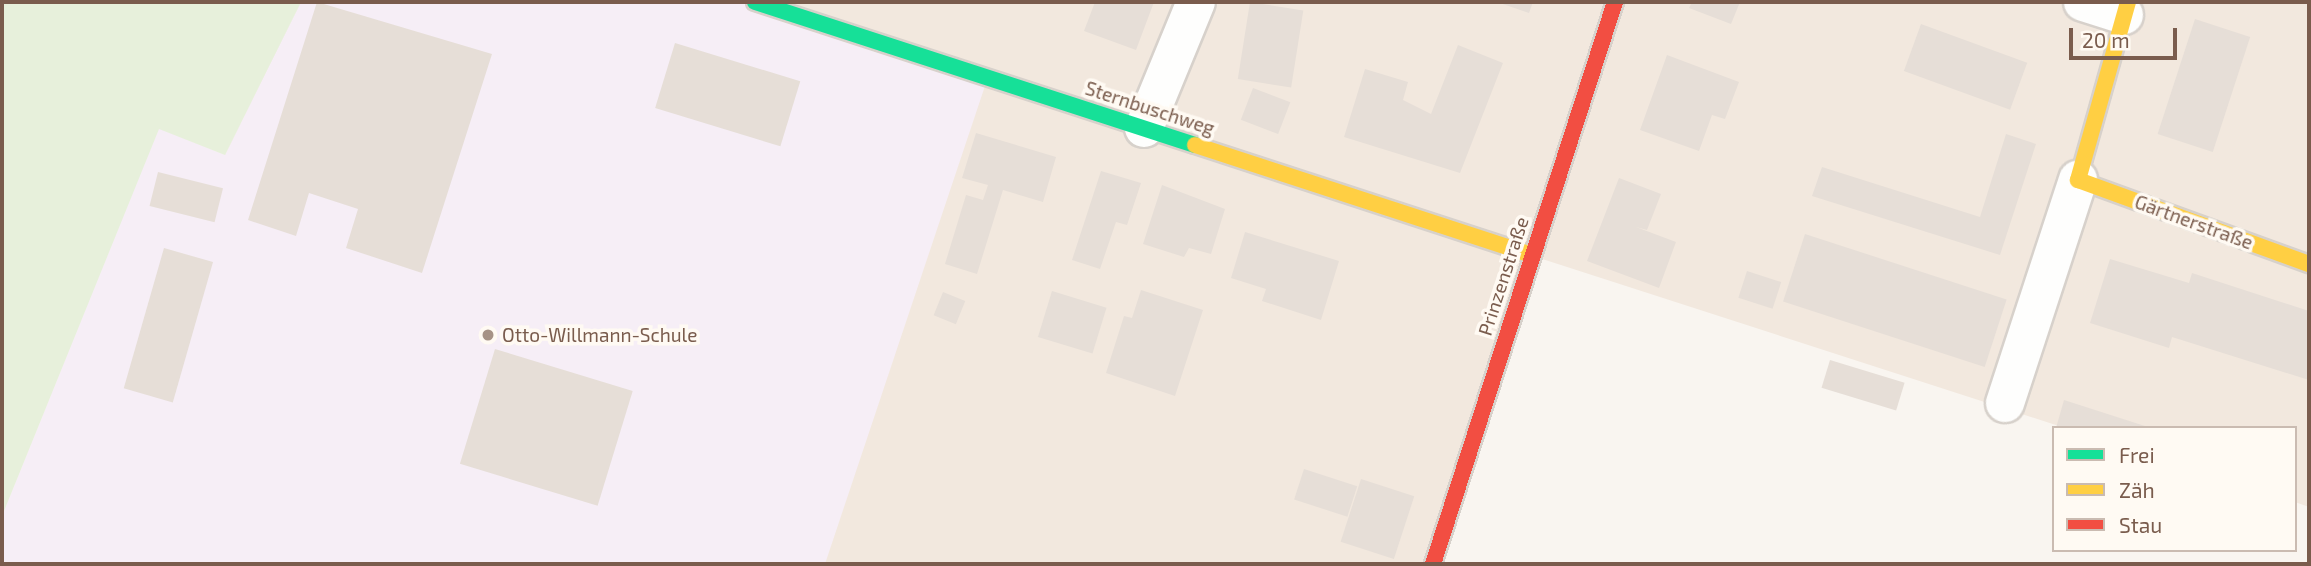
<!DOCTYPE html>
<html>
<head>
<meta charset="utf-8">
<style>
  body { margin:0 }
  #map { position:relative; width:2311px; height:566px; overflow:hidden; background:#f9f5f0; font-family:"Exo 2",sans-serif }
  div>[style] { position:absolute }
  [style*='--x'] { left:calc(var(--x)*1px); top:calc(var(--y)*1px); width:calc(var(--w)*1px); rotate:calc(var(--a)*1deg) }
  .residential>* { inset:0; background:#f2e8de }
  .education>* { inset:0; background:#f6eef6 }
  .green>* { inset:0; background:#e7f0db }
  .building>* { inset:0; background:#e6ded7; transform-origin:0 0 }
  .roads { filter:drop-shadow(2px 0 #d7d1cb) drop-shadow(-2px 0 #d7d1cb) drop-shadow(0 2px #d7d1cb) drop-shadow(0 -2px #d7d1cb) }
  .street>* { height:38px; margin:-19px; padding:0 19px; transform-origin:19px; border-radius:19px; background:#fefefd }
  .fast>* { height:16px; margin:-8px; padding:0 8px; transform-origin:8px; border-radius:8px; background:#16e098 }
  .slow>* { height:16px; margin:-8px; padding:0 8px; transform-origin:8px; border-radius:8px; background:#ffcf43 }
  .jam>* { height:16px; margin:-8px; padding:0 8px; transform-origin:8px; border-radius:8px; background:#f24e42 }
  .dots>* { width:19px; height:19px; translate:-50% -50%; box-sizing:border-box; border:4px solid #fffaf3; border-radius:50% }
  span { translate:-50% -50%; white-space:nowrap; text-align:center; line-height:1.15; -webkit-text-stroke:7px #fffaf3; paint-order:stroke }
  .street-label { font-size:19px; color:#7a5c4d }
  .poi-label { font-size:19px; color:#7a5c4d }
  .left { translate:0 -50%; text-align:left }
  .frame { position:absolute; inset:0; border:4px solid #7a5c4d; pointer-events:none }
  .legend { position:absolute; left:2052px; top:426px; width:245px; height:126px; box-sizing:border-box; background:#fffaf3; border:2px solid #cabbb1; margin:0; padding:9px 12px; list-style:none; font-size:21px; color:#7a5c4d }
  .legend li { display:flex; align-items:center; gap:14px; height:35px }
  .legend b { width:35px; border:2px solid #cabbb1 }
  .scale { position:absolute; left:2069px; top:28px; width:108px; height:32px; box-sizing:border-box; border:4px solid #7a5c4d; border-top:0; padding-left:9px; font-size:21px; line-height:24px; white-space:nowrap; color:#7a5c4d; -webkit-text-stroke:5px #fffaf3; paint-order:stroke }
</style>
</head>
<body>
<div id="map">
  <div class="residential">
    <div style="clip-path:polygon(301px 2px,2309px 2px,2309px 507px,2295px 502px,2295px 428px,2065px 428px,1533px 256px,1430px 564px,2px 564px,2px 516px,225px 155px)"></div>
  </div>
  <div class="education">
    <div style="clip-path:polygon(301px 2px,755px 2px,988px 77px,825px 564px,2px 564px,2px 516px,159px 128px,225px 155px)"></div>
  </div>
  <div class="green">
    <div style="clip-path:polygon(2px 2px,301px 2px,225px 155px,159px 129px,2px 516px)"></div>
  </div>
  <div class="building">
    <div style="clip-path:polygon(317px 2px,492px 54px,422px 273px,346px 248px,358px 209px,309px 193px,296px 236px,248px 220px)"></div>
    <div style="clip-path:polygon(1095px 2px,1154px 2px,1136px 50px,1084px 31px)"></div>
    <div style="left:1250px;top:2px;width:54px;height:78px;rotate:9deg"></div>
    <div style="clip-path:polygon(1497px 2px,1533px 2px,1529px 13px)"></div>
    <div style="clip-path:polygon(1692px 2px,1740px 2px,1731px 24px,1689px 8px)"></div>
    <div style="left:2195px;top:19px;width:58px;height:121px;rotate:18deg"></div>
    <div style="left:1921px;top:24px;width:113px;height:50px;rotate:20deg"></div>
    <div style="left:675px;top:43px;width:131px;height:68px;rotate:17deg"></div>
    <div style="clip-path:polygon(1458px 45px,1503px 63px,1460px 173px,1344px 137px,1365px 69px,1408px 82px,1403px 100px,1431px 114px)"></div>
    <div style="clip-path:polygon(1667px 55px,1739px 82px,1725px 119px,1712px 115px,1699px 151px,1640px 130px)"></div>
    <div style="left:1253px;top:88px;width:40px;height:34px;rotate:21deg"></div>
    <div style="clip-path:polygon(976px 133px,1056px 157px,1043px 202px,1003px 190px,977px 274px,945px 264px,966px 195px,983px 200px,988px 185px,962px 178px)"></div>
    <div style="clip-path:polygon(2006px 134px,2036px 144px,2000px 255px,1812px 196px,1822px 167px,1980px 217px)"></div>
    <div style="clip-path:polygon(1101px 171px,1141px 183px,1127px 225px,1116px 222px,1100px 269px,1072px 260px)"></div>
    <div style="left:158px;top:172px;width:67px;height:35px;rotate:14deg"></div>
    <div style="clip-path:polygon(1619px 178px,1661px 194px,1647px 230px,1636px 227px,1676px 242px,1659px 288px,1587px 261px)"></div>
    <div style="clip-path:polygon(1162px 185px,1225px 209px,1211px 254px,1189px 248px,1184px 257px,1143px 244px)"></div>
    <div style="clip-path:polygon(1245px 232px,1339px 261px,1321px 320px,1262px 301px,1266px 289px,1231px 278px)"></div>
    <div style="left:1805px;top:234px;width:212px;height:71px;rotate:18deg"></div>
    <div style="left:164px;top:248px;width:51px;height:146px;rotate:16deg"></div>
    <div style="clip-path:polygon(2110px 259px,2189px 283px,2192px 273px,2309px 311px,2309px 380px,2172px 337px,2169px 348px,2090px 323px)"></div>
    <div style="left:1747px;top:271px;width:36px;height:28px;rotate:18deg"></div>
    <div style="clip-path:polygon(1141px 290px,1203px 310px,1175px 396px,1106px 373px,1124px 316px,1132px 318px)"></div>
    <div style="left:1052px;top:291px;width:57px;height:48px;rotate:17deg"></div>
    <div style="left:943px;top:292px;width:24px;height:25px;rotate:22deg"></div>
    <div style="left:495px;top:349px;width:144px;height:120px;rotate:17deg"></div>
    <div style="left:1830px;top:360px;width:78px;height:29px;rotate:17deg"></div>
    <div style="clip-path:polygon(2064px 400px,2148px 427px,2147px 428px,2056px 428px)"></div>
    <div style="left:1304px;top:469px;width:56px;height:32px;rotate:18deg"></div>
    <div style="left:1361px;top:479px;width:56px;height:66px;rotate:18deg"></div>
  </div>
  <div class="roads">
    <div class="street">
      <div style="--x:2083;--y:2;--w:43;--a:17.6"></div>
      <div style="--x:1144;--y:128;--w:136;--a:-67.6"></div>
      <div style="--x:2005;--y:403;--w:235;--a:-71.9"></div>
    </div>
    <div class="fast">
      <div style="--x:755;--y:2;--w:463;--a:18"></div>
    </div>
    <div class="slow">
      <div style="--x:2128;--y:2;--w:185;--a:105.7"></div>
      <div style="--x:2078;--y:180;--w:246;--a:20"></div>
      <div style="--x:1195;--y:145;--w:354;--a:18.1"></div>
    </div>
    <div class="jam">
      <div style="--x:1433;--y:564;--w:591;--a:-72.06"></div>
    </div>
  </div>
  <div class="dots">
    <div style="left:488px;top:335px;background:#a69286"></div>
  </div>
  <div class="street-label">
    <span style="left:1150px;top:108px;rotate:18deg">Sternbuschweg</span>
    <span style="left:2194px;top:222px;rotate:20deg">Gärtnerstraße</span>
    <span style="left:1503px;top:276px;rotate:-72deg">Prinzenstraße</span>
  </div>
  <div class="poi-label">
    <span class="left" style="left:502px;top:335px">Otto-Willmann-Schule</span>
  </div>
  <div class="frame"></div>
  <ul class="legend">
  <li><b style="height:9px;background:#16e098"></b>Frei</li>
  <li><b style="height:9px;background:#ffcf43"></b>Zäh</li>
  <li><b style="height:9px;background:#f24e42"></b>Stau</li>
  </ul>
  <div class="scale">20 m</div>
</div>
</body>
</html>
